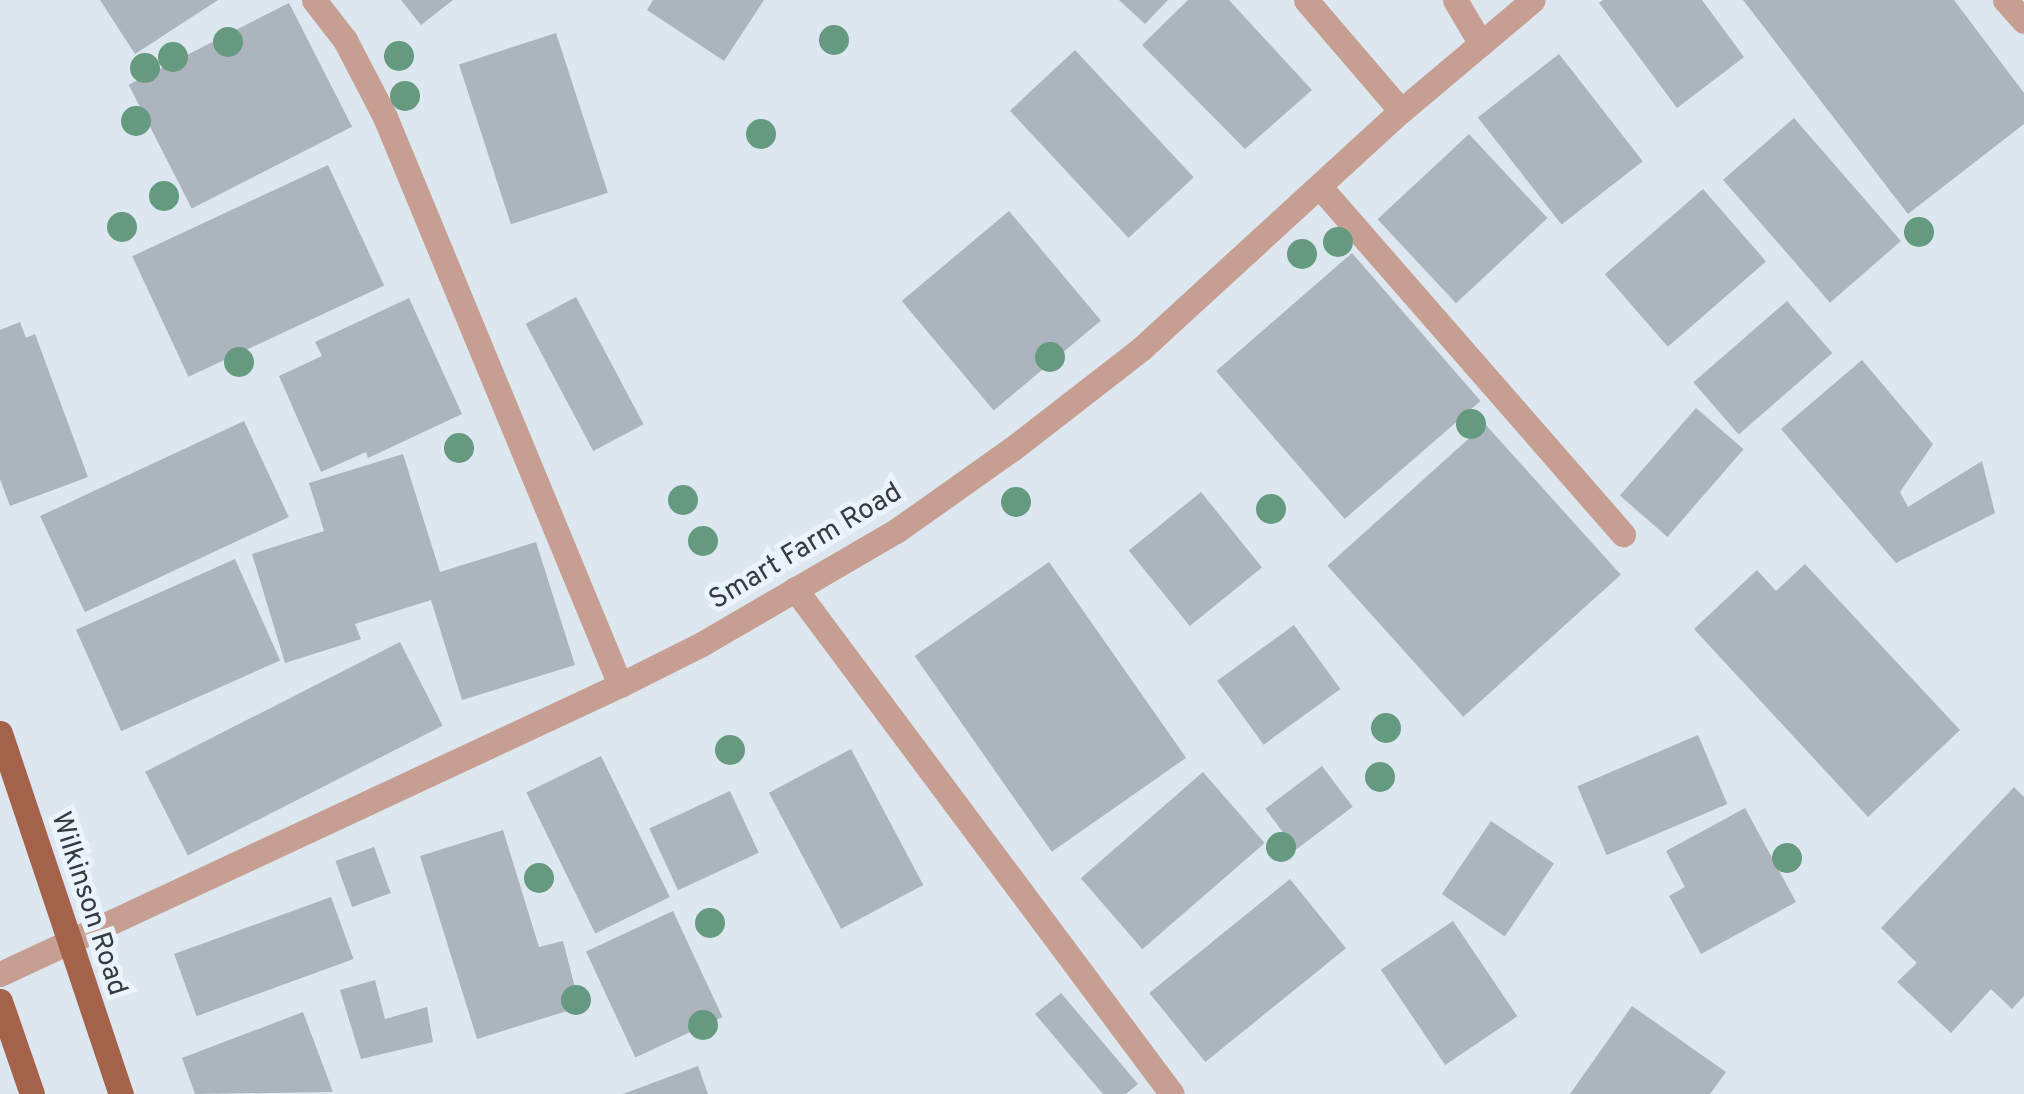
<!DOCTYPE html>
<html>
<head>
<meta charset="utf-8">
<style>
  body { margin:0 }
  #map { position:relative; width:2024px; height:1094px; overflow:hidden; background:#dde7f0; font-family:Overpass,sans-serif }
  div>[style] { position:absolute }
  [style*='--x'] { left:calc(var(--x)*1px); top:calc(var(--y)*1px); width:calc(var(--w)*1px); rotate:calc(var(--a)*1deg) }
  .building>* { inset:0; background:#acb4bd; transform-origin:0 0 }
  .service>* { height:25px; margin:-12.5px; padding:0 12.5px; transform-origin:12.5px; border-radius:12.5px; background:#c69f92 }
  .minor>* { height:25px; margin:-12.5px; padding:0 12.5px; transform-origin:12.5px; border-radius:12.5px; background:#c69f92 }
  .tertiary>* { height:25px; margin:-12.5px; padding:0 12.5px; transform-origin:12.5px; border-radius:12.5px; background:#c69f92 }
  .primary>* { height:25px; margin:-12.5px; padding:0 12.5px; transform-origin:12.5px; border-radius:12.5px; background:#a5624b }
  .trees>* { width:30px; height:30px; margin:-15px; border-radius:50%; background:#659980 }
  span { translate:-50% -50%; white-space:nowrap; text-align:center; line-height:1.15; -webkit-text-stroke:10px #eaf4fd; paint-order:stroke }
  .street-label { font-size:28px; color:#373a3e }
</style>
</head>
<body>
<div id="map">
  <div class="building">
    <div style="clip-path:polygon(100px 0,218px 0,135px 54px)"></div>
    <div style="clip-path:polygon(401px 0,453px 0,421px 25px)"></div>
    <div style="clip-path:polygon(653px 0,764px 0,724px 61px,647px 10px)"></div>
    <div style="clip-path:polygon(1119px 0,1168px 0,1145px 24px)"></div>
    <div style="clip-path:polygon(1188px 0,1229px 0,1312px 90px,1245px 149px,1142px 45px)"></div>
    <div style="clip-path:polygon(1603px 0,1702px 0,1744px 57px,1677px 108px,1599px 3px)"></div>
    <div style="clip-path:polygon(1743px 0,1954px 0,2024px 93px,2024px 124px,1908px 214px)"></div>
    <div style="left:289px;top:3px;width:139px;height:180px;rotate:63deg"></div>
    <div style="left:556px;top:33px;width:168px;height:102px;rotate:72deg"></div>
    <div style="left:1075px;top:50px;width:174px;height:89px;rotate:47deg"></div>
    <div style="left:1559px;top:54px;width:136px;height:103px;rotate:52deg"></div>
    <div style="left:1794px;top:118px;width:163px;height:94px;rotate:49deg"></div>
    <div style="left:1469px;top:134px;width:115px;height:125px;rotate:47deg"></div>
    <div style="left:328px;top:165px;width:133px;height:216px;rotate:65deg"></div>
    <div style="left:1703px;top:189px;width:96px;height:130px;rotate:49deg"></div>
    <div style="left:1009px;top:211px;width:143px;height:140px;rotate:50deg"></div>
    <div style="left:1352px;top:253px;width:196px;height:180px;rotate:49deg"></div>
    <div style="left:576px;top:297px;width:144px;height:57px;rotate:62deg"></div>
    <div style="clip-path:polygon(409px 298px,462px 414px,368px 458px,366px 452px,321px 472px,279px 376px,322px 356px,315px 342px)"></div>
    <div style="left:1787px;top:301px;width:69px;height:124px;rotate:49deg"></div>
    <div style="clip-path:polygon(20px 322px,26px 338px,35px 334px,88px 477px,10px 506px,0 479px,0 330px)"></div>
    <div style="clip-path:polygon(1862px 360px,1933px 444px,1900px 492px,1908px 507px,1982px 461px,1995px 513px,1896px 563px,1781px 429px)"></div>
    <div style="left:1696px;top:408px;width:63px;height:116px;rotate:41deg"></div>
    <div style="left:244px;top:421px;width:106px;height:225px;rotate:65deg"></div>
    <div style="left:1485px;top:424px;width:203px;height:212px;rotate:48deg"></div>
    <div style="clip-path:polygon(403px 454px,440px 572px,536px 542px,575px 665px,462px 700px,431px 600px,355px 624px,361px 639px,285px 663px,252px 554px,324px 531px,309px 483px)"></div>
    <div style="left:1201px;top:492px;width:97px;height:93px;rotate:51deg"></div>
    <div style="left:235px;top:559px;width:111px;height:174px;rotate:66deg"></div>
    <div style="left:1049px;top:562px;width:239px;height:164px;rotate:55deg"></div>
    <div style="clip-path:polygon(1805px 564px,1960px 730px,1868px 817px,1694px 629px,1757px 570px,1776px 591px)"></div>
    <div style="left:1294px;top:625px;width:79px;height:95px;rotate:54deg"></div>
    <div style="left:400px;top:642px;width:94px;height:286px;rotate:63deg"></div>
    <div style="left:1698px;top:735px;width:75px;height:131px;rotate:67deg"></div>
    <div style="left:851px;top:749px;width:154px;height:93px;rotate:62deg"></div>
    <div style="left:601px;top:756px;width:157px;height:83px;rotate:64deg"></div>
    <div style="left:1322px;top:766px;width:51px;height:71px;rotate:53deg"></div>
    <div style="left:1203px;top:772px;width:94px;height:162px;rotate:49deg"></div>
    <div style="clip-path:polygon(2014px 787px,2024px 797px,2024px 996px,2012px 1009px,1991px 989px,1951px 1033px,1897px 982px,1917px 963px,1881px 928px)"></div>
    <div style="left:730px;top:791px;width:68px;height:89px;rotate:65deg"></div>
    <div style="clip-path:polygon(1745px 808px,1796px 902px,1701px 954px,1669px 896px,1685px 887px,1666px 851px)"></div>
    <div style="left:1491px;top:821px;width:76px;height:88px;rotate:34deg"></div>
    <div style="clip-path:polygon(503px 830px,539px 947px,563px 941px,580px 1007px,477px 1039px,420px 856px)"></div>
    <div style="left:374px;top:847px;width:49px;height:41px;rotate:70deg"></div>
    <div style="left:1290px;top:879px;width:89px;height:181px;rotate:51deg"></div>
    <div style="left:331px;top:897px;width:66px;height:167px;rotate:70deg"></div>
    <div style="left:673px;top:911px;width:117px;height:96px;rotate:65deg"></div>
    <div style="left:1453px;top:921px;width:115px;height:87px;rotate:56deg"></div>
    <div style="clip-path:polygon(375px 980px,385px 1019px,427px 1007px,433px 1042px,361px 1059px,340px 990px)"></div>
    <div style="clip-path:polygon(1061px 993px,1138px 1084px,1126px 1094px,1103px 1094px,1035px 1014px)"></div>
    <div style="clip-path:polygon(1632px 1006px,1726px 1072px,1710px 1094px,1570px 1094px)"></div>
    <div style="clip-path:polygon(303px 1012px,333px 1092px,195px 1094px,182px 1058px)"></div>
    <div style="clip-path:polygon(698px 1066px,708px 1094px,623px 1094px)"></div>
  </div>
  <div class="service">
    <div style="--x:1455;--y:0;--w:51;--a:59.4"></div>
  </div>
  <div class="minor">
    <div style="--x:314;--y:0;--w:51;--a:52.2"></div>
    <div style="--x:345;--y:40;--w:87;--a:62.5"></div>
    <div style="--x:385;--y:117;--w:615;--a:67.52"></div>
    <div style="--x:1306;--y:0;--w:146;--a:49.4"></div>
    <div style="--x:1320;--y:187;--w:461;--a:48.9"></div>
    <div style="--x:795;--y:589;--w:630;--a:53.26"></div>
    <div style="--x:0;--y:974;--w:684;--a:-24.99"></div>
    <div style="--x:620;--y:685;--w:89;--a:-26.6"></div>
    <div style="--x:700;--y:645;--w:227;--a:-30.2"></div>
    <div style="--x:896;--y:531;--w:142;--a:-35.3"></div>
    <div style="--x:1012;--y:449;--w:165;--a:-37.8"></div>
    <div style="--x:1142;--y:348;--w:351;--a:-42.5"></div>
    <div style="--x:1401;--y:111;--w:172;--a:-40.1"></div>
  </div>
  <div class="tertiary">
    <div style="--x:2005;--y:0;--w:28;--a:48"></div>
  </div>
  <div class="primary">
    <div style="--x:0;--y:733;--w:381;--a:71.5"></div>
    <div style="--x:0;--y:1001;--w:98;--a:71"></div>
  </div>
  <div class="trees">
    <div style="left:834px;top:40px"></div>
    <div style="left:228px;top:42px"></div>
    <div style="left:399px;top:56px"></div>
    <div style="left:173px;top:57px"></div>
    <div style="left:145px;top:68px"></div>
    <div style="left:405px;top:96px"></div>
    <div style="left:136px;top:121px"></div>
    <div style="left:761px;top:134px"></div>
    <div style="left:164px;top:196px"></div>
    <div style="left:122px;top:227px"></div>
    <div style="left:1919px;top:232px"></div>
    <div style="left:1338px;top:242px"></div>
    <div style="left:1302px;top:254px"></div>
    <div style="left:1050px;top:357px"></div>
    <div style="left:239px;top:362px"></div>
    <div style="left:1471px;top:424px"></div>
    <div style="left:459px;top:448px"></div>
    <div style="left:683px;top:500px"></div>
    <div style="left:1016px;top:502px"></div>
    <div style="left:1271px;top:509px"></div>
    <div style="left:703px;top:541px"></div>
    <div style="left:1386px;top:728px"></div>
    <div style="left:730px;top:750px"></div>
    <div style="left:1380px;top:777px"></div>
    <div style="left:1281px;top:847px"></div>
    <div style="left:1787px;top:858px"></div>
    <div style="left:539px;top:878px"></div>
    <div style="left:710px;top:923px"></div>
    <div style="left:576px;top:1000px"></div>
    <div style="left:703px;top:1025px"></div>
  </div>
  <div class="street-label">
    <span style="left:806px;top:547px;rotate:-31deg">Smart Farm Road</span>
    <span style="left:88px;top:904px;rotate:72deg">Wilkinson Road</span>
  </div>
</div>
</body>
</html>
